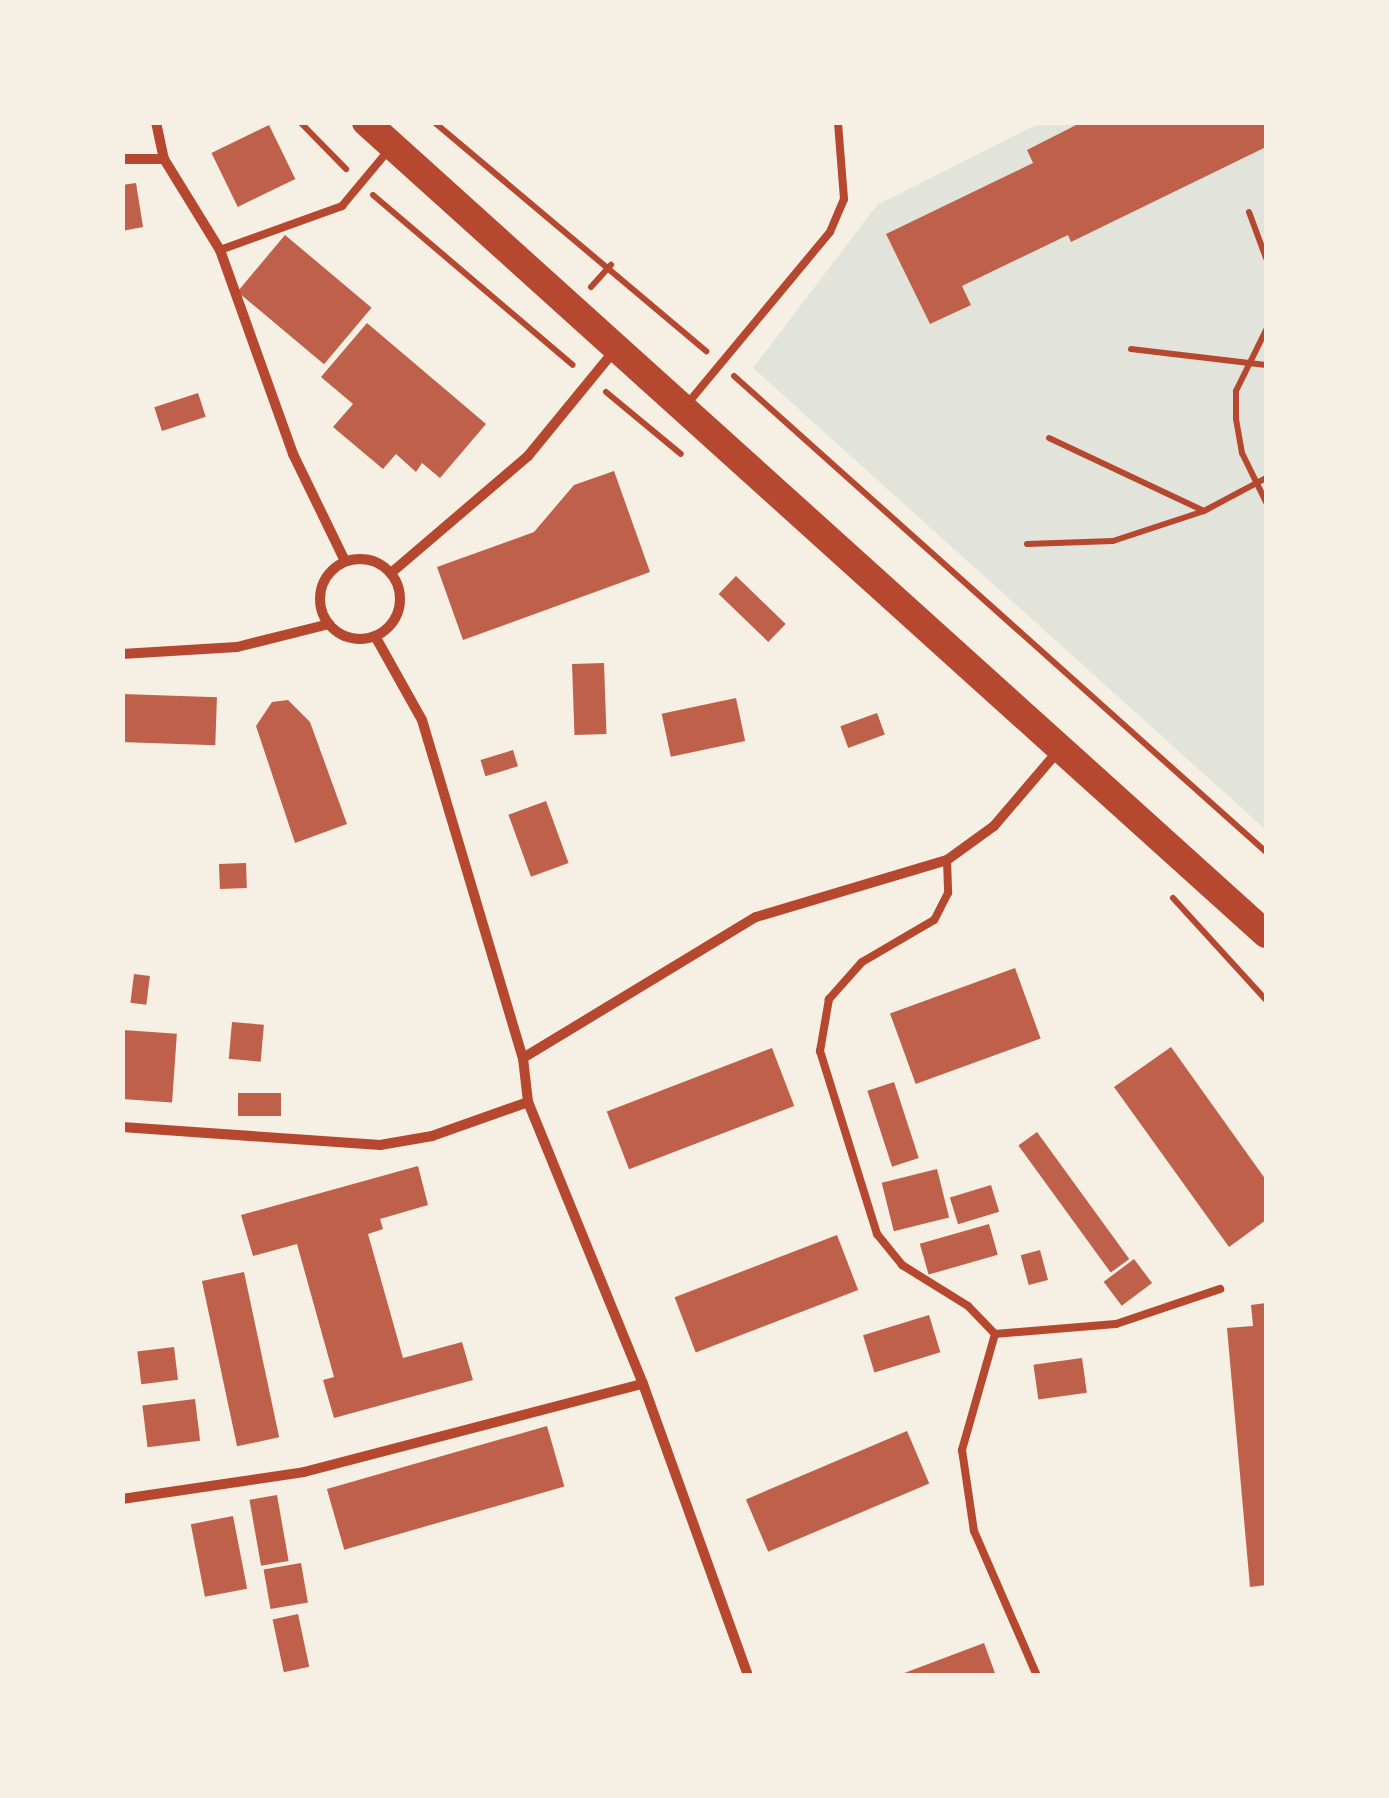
<!DOCTYPE html>
<html>
<head>
<meta charset="utf-8">
<style>
  body { margin:0 }
  #map { position:relative; width:1389px; height:1798px; overflow:hidden; background:#f6efe4; font-family:"Times New Roman",serif }
  div>[style] { position:absolute }
  [style*='--x'] { left:calc(var(--x)*1px); top:calc(var(--y)*1px); width:calc(var(--w)*1px); rotate:calc(var(--a)*1deg) }
  .green>* { inset:0; background:#e2e4dc }
  .building>* { inset:0; background:#bf614a; transform-origin:0 0 }
  .path>* { height:6px; margin:-3px; padding:0 3px; transform-origin:3px; border-radius:3px; background:#b5482f }
  .service>* { height:8px; margin:-4px; padding:0 4px; transform-origin:4px; border-radius:4px; background:#b5482f }
  .minor>* { height:10px; margin:-5px; padding:0 5px; transform-origin:5px; border-radius:5px; background:#b5482f }
  .minor>.ring { margin:-5px; padding:0; box-sizing:content-box; background:none; border:10px solid #b5482f; border-radius:50% }
  .trunk>* { height:28px; margin:-14px; padding:0 14px; transform-origin:14px; border-radius:14px; background:#b5482f }
  span { translate:-50% -50%; white-space:nowrap; text-align:center; line-height:1.15; -webkit-text-stroke:8px #f6efe4; paint-order:stroke }
  .frame { position:absolute; inset:0; border:125px solid #f6efe4; pointer-events:none }
</style>
</head>
<body>
<div id="map">
  <div class="green">
    <div style="clip-path:polygon(1040px 123px,1266px 123px,1266px 830px,753px 368px,877px 205px)"></div>
  </div>
  <div class="building">
    <div style="clip-path:polygon(1082px 122px,1266px 122px,1266px 147px,1071px 242px,1068px 235px,962px 286px,971px 305px,930px 324px,886px 234px,1033px 163px,1027px 150px)"></div>
    <div style="left:269px;top:125px;width:60px;height:64px;rotate:64deg"></div>
    <div style="clip-path:polygon(136px 183px,143px 227px,122px 231px,122px 185px)"></div>
    <div style="left:285px;top:235px;width:113px;height:74px;rotate:40deg"></div>
    <div style="clip-path:polygon(367px 323px,486px 424px,440px 478px,422px 463px,416px 472px,396px 454px,383px 469px,333px 427px,353px 404px,321px 377px)"></div>
    <div style="left:198px;top:393px;width:25px;height:46px;rotate:72deg"></div>
    <div style="clip-path:polygon(614px 471px,650px 572px,463px 640px,437px 567px,534px 532px,574px 485px)"></div>
    <div style="left:736px;top:576px;width:69px;height:25px;rotate:44deg"></div>
    <div style="left:604px;top:663px;width:71px;height:32px;rotate:88deg"></div>
    <div style="left:122px;top:694px;width:95px;height:48px;rotate:2deg"></div>
    <div style="left:736px;top:698px;width:44px;height:76px;rotate:78deg"></div>
    <div style="clip-path:polygon(288px 700px,310px 722px,347px 824px,295px 843px,256px 726px,272px 702px)"></div>
    <div style="left:877px;top:713px;width:23px;height:39px;rotate:70deg"></div>
    <div style="left:513px;top:750px;width:17px;height:34px;rotate:73deg"></div>
    <div style="left:546px;top:801px;width:66px;height:40px;rotate:70deg"></div>
    <div style="left:246px;top:863px;width:25px;height:27px;rotate:88deg"></div>
    <div style="left:1015px;top:968px;width:75px;height:133px;rotate:70deg"></div>
    <div style="left:134px;top:974px;width:16px;height:29px;rotate:7deg"></div>
    <div style="left:232px;top:1022px;width:32px;height:37px;rotate:5deg"></div>
    <div style="left:123px;top:1030px;width:54px;height:69px;rotate:4deg"></div>
    <div style="clip-path:polygon(1171px 1047px,1266px 1180px,1266px 1220px,1229px 1247px,1114px 1087px)"></div>
    <div style="left:772px;top:1048px;width:62px;height:177px;rotate:69deg"></div>
    <div style="left:894px;top:1082px;width:80px;height:28px;rotate:72deg"></div>
    <div style="left:281px;top:1093px;width:23px;height:43px;rotate:90deg"></div>
    <div style="left:1037px;top:1132px;width:157px;height:23px;rotate:54deg"></div>
    <div style="clip-path:polygon(418px 1166px,428px 1205px,380px 1219px,383px 1229px,368px 1234px,403px 1358px,462px 1342px,473px 1380px,334px 1418px,323px 1380px,334px 1377px,297px 1244px,253px 1256px,241px 1215px)"></div>
    <div style="left:937px;top:1169px;width:50px;height:57px;rotate:76deg"></div>
    <div style="left:991px;top:1185px;width:28px;height:43px;rotate:73deg"></div>
    <div style="left:989px;top:1224px;width:32px;height:72px;rotate:74deg"></div>
    <div style="left:837px;top:1235px;width:59px;height:174px;rotate:69deg"></div>
    <div style="left:1040px;top:1250px;width:31px;height:20px;rotate:75deg"></div>
    <div style="left:1134px;top:1259px;width:30px;height:38px;rotate:53deg"></div>
    <div style="left:244px;top:1272px;width:169px;height:43px;rotate:78deg"></div>
    <div style="clip-path:polygon(1266px 1303px,1266px 1585px,1250px 1587px,1227px 1328px,1253px 1326px,1251px 1305px)"></div>
    <div style="left:929px;top:1315px;width:39px;height:69px;rotate:73deg"></div>
    <div style="left:174px;top:1347px;width:33px;height:37px;rotate:83deg"></div>
    <div style="left:1082px;top:1358px;width:35px;height:49px;rotate:82deg"></div>
    <div style="left:195px;top:1399px;width:42px;height:53px;rotate:83deg"></div>
    <div style="left:547px;top:1426px;width:63px;height:229px;rotate:74deg"></div>
    <div style="left:907px;top:1431px;width:57px;height:175px;rotate:67deg"></div>
    <div style="left:277px;top:1495px;width:67px;height:28px;rotate:80deg"></div>
    <div style="left:233px;top:1516px;width:74px;height:43px;rotate:79deg"></div>
    <div style="left:301px;top:1563px;width:40px;height:38px;rotate:80deg"></div>
    <div style="left:298px;top:1614px;width:54px;height:26px;rotate:78deg"></div>
    <div style="clip-path:polygon(984px 1643px,996px 1676px,899px 1676px,899px 1675px)"></div>
  </div>
  <div class="path">
    <div style="--x:300;--y:122;--w:66;--a:45.6"></div>
    <div style="--x:434;--y:122;--w:356;--a:40.1"></div>
    <div style="--x:373;--y:195;--w:262;--a:40.4"></div>
    <div style="--x:1249;--y:212;--w:49;--a:69.7"></div>
    <div style="--x:591;--y:287;--w:30;--a:-48"></div>
    <div style="--x:1266;--y:330;--w:68;--a:116.2"></div>
    <div style="--x:1236;--y:391;--w:28;--a:90"></div>
    <div style="--x:1236;--y:419;--w:35;--a:80"></div>
    <div style="--x:1242;--y:453;--w:55;--a:63.9"></div>
    <div style="--x:1131;--y:349;--w:136;--a:6.8"></div>
    <div style="--x:734;--y:376;--w:714;--a:41.82"></div>
    <div style="--x:606;--y:392;--w:97;--a:39.6"></div>
    <div style="--x:1049;--y:438;--w:169;--a:25.2"></div>
    <div style="--x:1027;--y:544;--w:86;--a:-2"></div>
    <div style="--x:1113;--y:541;--w:96;--a:-18.2"></div>
    <div style="--x:1204;--y:511;--w:70;--a:-28"></div>
    <div style="--x:1173;--y:898;--w:138;--a:47.6"></div>
  </div>
  <div class="service">
    <div style="--x:220;--y:250;--w:130;--a:-19.8"></div>
    <div style="--x:342;--y:206;--w:70;--a:-50.2"></div>
    <div style="--x:688;--y:403;--w:222;--a:-50.3"></div>
    <div style="--x:830;--y:232;--w:36;--a:-67"></div>
    <div style="--x:844;--y:199;--w:77;--a:-94.5"></div>
    <div style="--x:947;--y:860;--w:33;--a:88"></div>
    <div style="--x:948;--y:893;--w:30;--a:117"></div>
    <div style="--x:934;--y:920;--w:83;--a:149.7"></div>
    <div style="--x:862;--y:962;--w:50;--a:131.7"></div>
    <div style="--x:829;--y:999;--w:53;--a:99.8"></div>
    <div style="--x:820;--y:1051;--w:192;--a:72.7"></div>
    <div style="--x:877;--y:1234;--w:40;--a:51"></div>
    <div style="--x:902;--y:1265;--w:78;--a:31.8"></div>
    <div style="--x:968;--y:1306;--w:39;--a:46"></div>
    <div style="--x:995;--y:1334;--w:121;--a:105.9"></div>
    <div style="--x:962;--y:1450;--w:82;--a:81.6"></div>
    <div style="--x:974;--y:1531;--w:158;--a:66.5"></div>
    <div style="--x:995;--y:1334;--w:121;--a:-4.7"></div>
    <div style="--x:1116;--y:1324;--w:110;--a:-18.6"></div>
  </div>
  <div class="minor">
    <div style="--x:156;--y:122;--w:38;--a:78"></div>
    <div style="--x:164;--y:159;--w:107;--a:58.4"></div>
    <div style="--x:220;--y:250;--w:217;--a:70.3"></div>
    <div style="--x:293;--y:454;--w:119;--a:64.1"></div>
    <div style="--x:122;--y:159;--w:42;--a:0"></div>
    <div class="ring" style="left:320px;top:559px;width:70px;height:70px"></div>
    <div style="--x:391;--y:573;--w:180;--a:-40.5"></div>
    <div style="--x:528;--y:456;--w:134;--a:-50.7"></div>
    <div style="--x:375;--y:636;--w:96;--a:60.8"></div>
    <div style="--x:422;--y:720;--w:353;--a:73.4"></div>
    <div style="--x:523;--y:1058;--w:44;--a:83.5"></div>
    <div style="--x:528;--y:1102;--w:305;--a:67.8"></div>
    <div style="--x:643;--y:1384;--w:310;--a:70.2"></div>
    <div style="--x:122;--y:654;--w:115;--a:-3.5"></div>
    <div style="--x:237;--y:647;--w:95;--a:-14"></div>
    <div style="--x:523;--y:1058;--w:272;--a:-31.2"></div>
    <div style="--x:756;--y:917;--w:199;--a:-16.6"></div>
    <div style="--x:947;--y:860;--w:58;--a:-35.9"></div>
    <div style="--x:994;--y:826;--w:100;--a:-49.5"></div>
    <div style="--x:122;--y:1127;--w:259;--a:4"></div>
    <div style="--x:380;--y:1145;--w:53;--a:-9.8"></div>
    <div style="--x:432;--y:1136;--w:102;--a:-19.5"></div>
    <div style="--x:122;--y:1499;--w:184;--a:-8.4"></div>
    <div style="--x:304;--y:1472;--w:350;--a:-14.6"></div>
  </div>
  <div class="trunk">
    <div style="--x:366;--y:122;--w:1212;--a:42.06"></div>
  </div>
  <div class="frame"></div>
</div>
</body>
</html>
